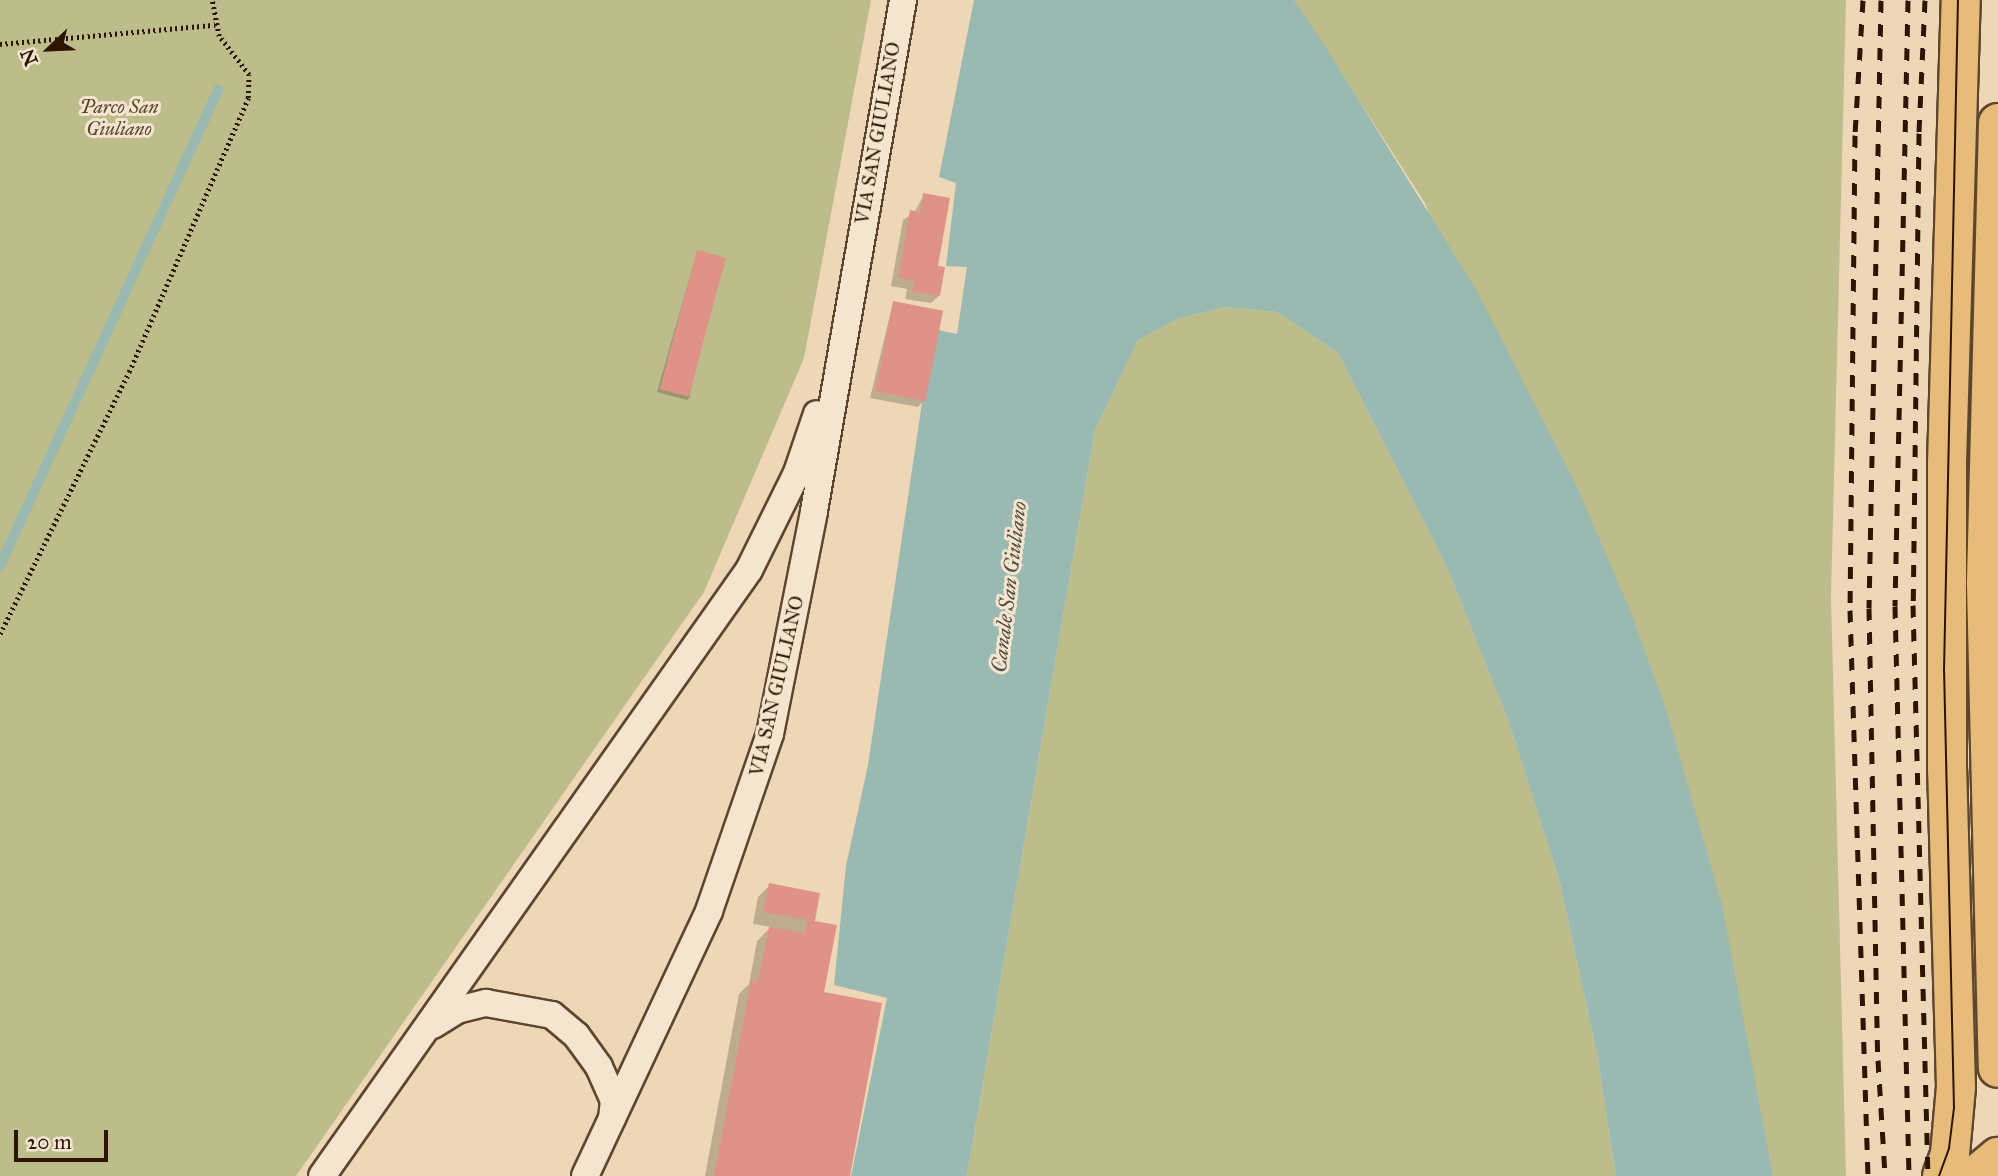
<!DOCTYPE html>
<html>
<head>
<meta charset="utf-8">
<style>
  body { margin:0 }
  #map { position:relative; width:1998px; height:1176px; overflow:hidden; background:#eed7b6; font-family:"IM FELL Great Primer",serif }
  div>[style] { position:absolute }
  [style*='--x'] { left:calc(var(--x)*1px); top:calc(var(--y)*1px); width:calc(var(--w)*1px); rotate:calc(var(--a)*1deg) }
  .green>* { inset:0; background:#bcbd8b }
  .water>* { inset:0; background:#99b9b1 }
  .shadow>* { inset:0; background:#0003 }
  .stream>* { height:10px; margin:-5px; padding:0 5px; transform-origin:5px; border-radius:5px; background:#99b9b1 }
  .building>* { inset:0; background:#df9388; transform-origin:0 0 }
  .path>* { height:4.5px; margin-top:-2.25px; transform-origin:0; background:repeating-linear-gradient(90deg,#2e1501 0 2px,transparent 0 5.5px) }
  .roads { filter:drop-shadow(2px 0 #5e462e) drop-shadow(-2px 0 #5e462e) drop-shadow(0 2px #5e462e) drop-shadow(0 -2px #5e462e) }
  .street>* { height:26px; margin:-13px; padding:0 13px; transform-origin:13px; border-radius:13px; background:#f4e5d0 }
  .primary>* { height:38px; margin:-19px; padding:0 19px; transform-origin:19px; border-radius:19px; background:#e7bc7b }
  .highway>* { height:38px; margin:-19px; padding:0 19px; transform-origin:19px; border-radius:19px; background:#e7bc7b }
  .tram>* { height:2px; margin:-1px; padding:0 1px; transform-origin:1px; border-radius:1px; background:#2e1501 }
  .rail>* { height:5px; margin-top:-2.5px; transform-origin:0; background:repeating-linear-gradient(90deg,#2e1501 0 12px,transparent 0 24px) }
  span { translate:-50% -50%; white-space:nowrap; text-align:center; line-height:1.15; -webkit-text-stroke:6px #f4e5d0; paint-order:stroke }
  .park-label { font-size:19px; color:#59472a; font-style:italic }
  .street-label { font-size:19px; color:#2e1501 }
  .water-label { font-size:21px; color:#534e3f; font-style:italic }
  .north { position:absolute; left:14px; top:14px; width:70px; height:70px; -webkit-text-stroke:5px #f4e5d0; paint-order:stroke; rotate:247deg; font-size:19px; font-weight:700; line-height:28px; text-align:center; color:#2e1501 }
  .north::after { content:''; display:block; margin:auto; width:24px; height:32px; background:#2e1501; clip-path:polygon(50% 0,100% 100%,50% 72%,0 100%) }
  .scale { position:absolute; left:14px; top:1130px; width:94px; height:32px; box-sizing:border-box; border:4px solid #2e1501; border-top:0; padding-left:9px; font-size:21px; line-height:24px; white-space:nowrap; color:#2e1501; -webkit-text-stroke:5px #f4e5d0; paint-order:stroke }
</style>
</head>
<body>
<div id="map">
  <div class="green">
    <div style="clip-path:polygon(0 0,871px 0,804px 358px,704px 592px,296px 1176px,0 1176px)"></div>
    <div style="clip-path:polygon(1294px 0,1846px 0,1831px 597px,1846px 1176px,1772px 1176px,1425px 203px)"></div>
    <div style="clip-path:polygon(1224px 307px,1277px 312px,1338px 353px,1447px 567px,1508px 720px,1559px 879px,1597px 1054px,1616px 1176px,967px 1176px,1095px 430px,1138px 340px,1178px 319px)"></div>
  </div>
  <div class="water">
    <div style="clip-path:polygon(974px 0,1294px 0,1325px 46px,1477px 291px,1577px 487px,1630px 610px,1666px 709px,1722px 905px,1773px 1176px,1616px 1176px,1597px 1054px,1559px 879px,1508px 720px,1447px 567px,1338px 353px,1277px 312px,1224px 307px,1178px 319px,1138px 340px,1095px 430px,967px 1176px,851px 1176px,887px 998px,834px 985px,846px 866px,868px 765px,933px 329px,957px 334px,967px 267px,946px 266px,956px 183px,939px 177px)"></div>
  </div>
  <div class="shadow">
    <div style="clip-path:polygon(924px 195px,939px 296px,931px 303px,905px 299px,907px 289px,891px 286px,903px 220px,914px 213px)"></div>
    <div style="clip-path:polygon(697px 252px,690px 397px,687px 400px,657px 392px)"></div>
    <div style="clip-path:polygon(893px 303px,925px 399px,918px 407px,870px 398px)"></div>
    <div style="clip-path:polygon(770px 885px,812px 922px,848px 1176px,705px 1176px,739px 994px,749px 984px,757px 941px,771px 927px,753px 924px,758px 897px)"></div>
  </div>
  <div class="stream">
    <div style="--x:0;--y:566;--w:524;--a:-65.39"></div>
  </div>
  <div class="building">
    <div style="clip-path:polygon(923px 193px,950px 198px,938px 266px,945px 267px,940px 296px,912px 291px,914px 281px,898px 278px,910px 210px,920px 212px)"></div>
    <div style="left:697px;top:250px;width:30px;height:144px;rotate:15deg"></div>
    <div style="left:893px;top:301px;width:51px;height:92px;rotate:11deg"></div>
    <div style="clip-path:polygon(769px 883px,820px 893px,815px 921px,837px 925px,824px 992px,882px 1003px,850px 1176px,714px 1176px,751px 980px,758px 981px,769px 927px,805px 933px,808px 920px,763px 912px)"></div>
  </div>
  <div class="path">
    <div style="--x:0;--y:44;--w:216;--a:-5.1"></div>
    <div style="--x:0;--y:634;--w:292;--a:-63.8"></div>
    <div style="--x:129;--y:372;--w:299;--a:-66.5"></div>
    <div style="--x:248;--y:98;--w:23;--a:-88"></div>
    <div style="--x:249;--y:75;--w:49;--a:-127.6"></div>
    <div style="--x:219;--y:36;--w:37;--a:-101"></div>
  </div>
  <div class="roads">
    <div class="street">
      <div style="--x:433;--y:1025;--w:28;--a:-32"></div>
      <div style="--x:457;--y:1010;--w:30;--a:-14"></div>
      <div style="--x:486;--y:1003;--w:67;--a:10.3"></div>
      <div style="--x:552;--y:1015;--w:31;--a:40"></div>
      <div style="--x:576;--y:1035;--w:39;--a:54"></div>
      <div style="--x:599;--y:1067;--w:36;--a:66"></div>
      <div style="--x:614;--y:1100;--w:18;--a:96"></div>
      <div style="--x:322;--y:1176;--w:741;--a:-54.83"></div>
      <div style="--x:749;--y:570;--w:108;--a:-63.7"></div>
      <div style="--x:797;--y:473;--w:62;--a:-71.3"></div>
      <div style="--x:585;--y:1176;--w:293;--a:-64.9"></div>
      <div style="--x:709;--y:911;--w:187;--a:-71"></div>
      <div style="--x:770;--y:734;--w:227;--a:-78.8"></div>
      <div style="--x:814;--y:511;--w:519;--a:-80.12"></div>
    </div>
    <div class="primary">
      <div style="--x:1975;--y:1176;--w:30;--a:-40"></div>
    </div>
    <div class="highway">
      <div style="--x:1998;--y:123;--w:461;--a:91.5"></div>
      <div style="--x:1986;--y:584;--w:484;--a:88.6"></div>
      <div style="--x:1942;--y:1176;--w:23;--a:-70"></div>
      <div style="--x:1950;--y:1154;--w:67;--a:-84.9"></div>
      <div style="--x:1956;--y:1087;--w:317;--a:-91.6"></div>
      <div style="--x:1947;--y:770;--w:307;--a:-90"></div>
      <div style="--x:1947;--y:463;--w:463;--a:-88.3"></div>
    </div>
  </div>
  <div class="tram">
    <div style="--x:1939;--y:1176;--w:30;--a:-70"></div>
    <div style="--x:1949;--y:1148;--w:40;--a:-82.9"></div>
    <div style="--x:1954;--y:1108;--w:436;--a:-91.3"></div>
    <div style="--x:1944;--y:672;--w:672;--a:-88.81"></div>
  </div>
  <div class="rail">
    <div style="--x:1863;--y:0;--w:135;--a:93.4"></div>
    <div style="--x:1855;--y:135;--w:475;--a:90.6"></div>
    <div style="--x:1850;--y:610;--w:566;--a:88.18"></div>
    <div style="--x:1881;--y:0;--w:608;--a:91.13"></div>
    <div style="--x:1869;--y:608;--w:452;--a:88.9"></div>
    <div style="--x:1878;--y:1060;--w:116;--a:86.5"></div>
    <div style="--x:1908;--y:0;--w:606;--a:91.23"></div>
    <div style="--x:1895;--y:606;--w:570;--a:88.59"></div>
    <div style="--x:1925;--y:0;--w:133;--a:92.6"></div>
    <div style="--x:1919;--y:133;--w:472;--a:90.7"></div>
    <div style="--x:1913;--y:605;--w:571;--a:88.5"></div>
  </div>
  <div class="park-label">
    <span style="left:119px;top:118px">Parco San<br>Giuliano</span>
  </div>
  <div class="street-label">
    <span style="left:878px;top:133px;rotate:-80deg">VIA SAN GIULIANO</span>
    <span style="left:777px;top:686px;rotate:-77deg">VIA SAN GIULIANO</span>
  </div>
  <div class="water-label">
    <span style="left:1009px;top:587px;rotate:-83deg">Canale San Giuliano</span>
  </div>
  <div class="north">N</div>
  <div class="scale">20 m</div>
</div>
</body>
</html>
